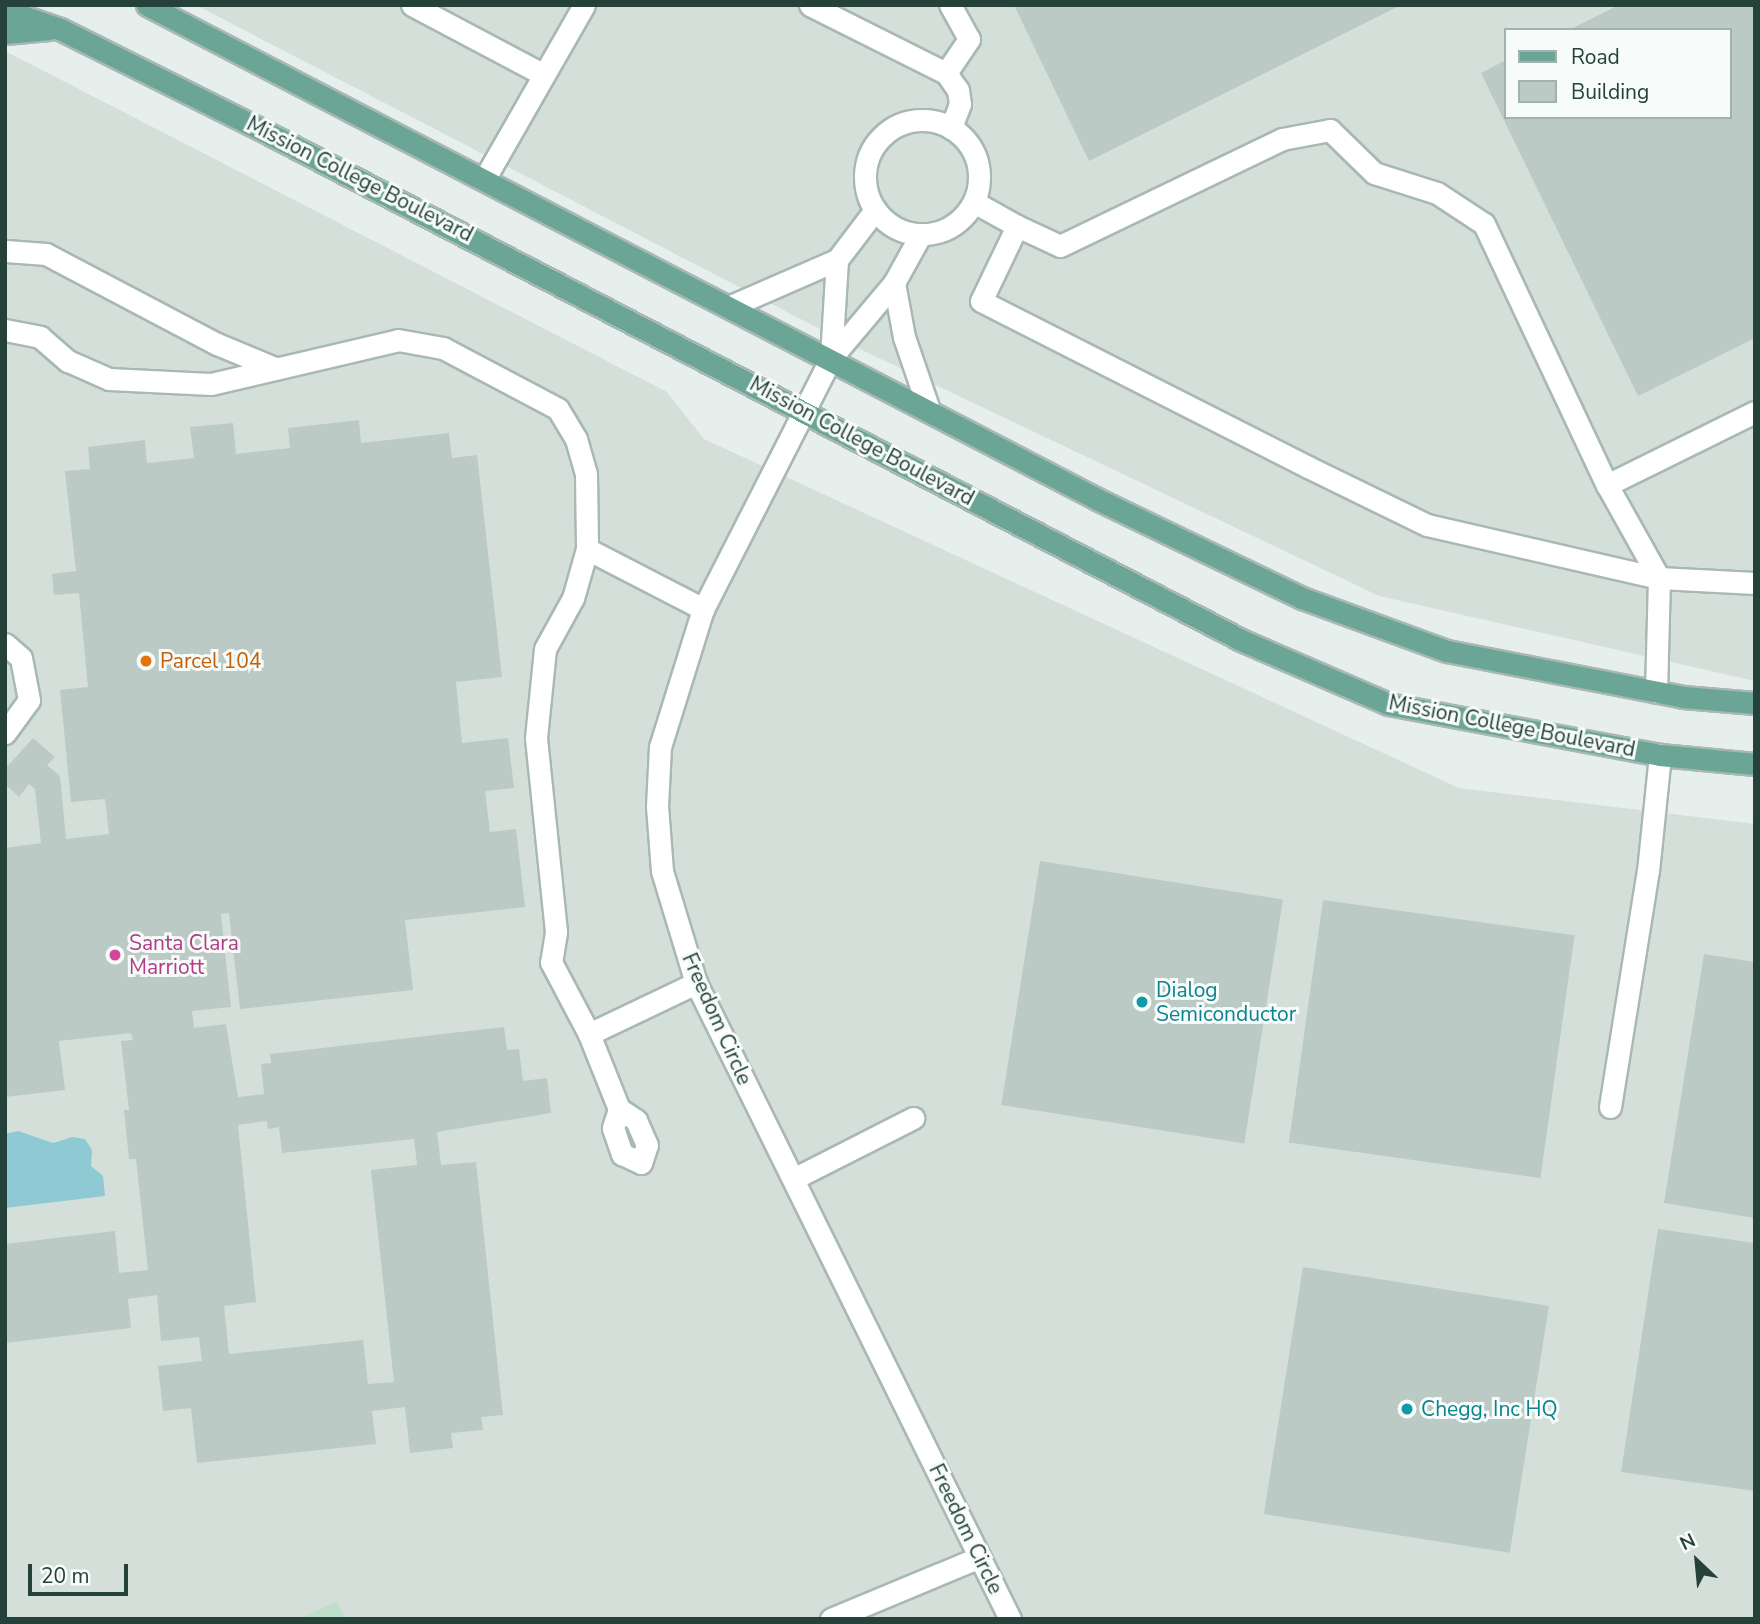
<!DOCTYPE html>
<html>
<head>
<meta charset="utf-8">
<style>
  body { margin:0 }
  #map { position:relative; width:1760px; height:1624px; overflow:hidden; background:#e6efeb; font-family:"Nunito Sans",sans-serif }
  div>[style] { position:absolute }
  [style*='--x'] { left:calc(var(--x)*1px); top:calc(var(--y)*1px); width:calc(var(--w)*1px); rotate:calc(var(--a)*1deg) }
  .built>* { inset:0; background:#d4dfda }
  .green>* { inset:0; background:#bfe0c8 }
  .water>* { inset:0; background:#8ec9d4 }
  .building>* { inset:0; background:#bbcac4; transform-origin:0 0 }
  .roads { filter:drop-shadow(2px 0 #a8b8b2) drop-shadow(-2px 0 #a8b8b2) drop-shadow(0 2px #a8b8b2) drop-shadow(0 -2px #a8b8b2) }
  .minor>* { height:21px; margin:-10.5px; padding:0 10.5px; transform-origin:10.5px; border-radius:10.5px; background:#fff }
  .minor>.ring { margin:-10.5px; padding:0; box-sizing:content-box; background:none; border:21px solid #fff; border-radius:50% }
  .major>* { height:21px; margin:-10.5px; padding:0 10.5px; transform-origin:10.5px; border-radius:10.5px; background:#6aa596 }
  .dots>* { width:19px; height:19px; translate:-50% -50%; box-sizing:border-box; border:4px solid #f7fbf9; border-radius:50% }
  span { translate:-50% -50%; white-space:nowrap; text-align:center; line-height:1.15; -webkit-text-stroke:6px #f7fbf9; paint-order:stroke }
  .street-label { font-size:21px; color:#24423a }
  .food-label { font-size:21px; color:#c56008 }
  .left { translate:0 -50%; text-align:left }
  .hotel-label { font-size:21px; color:#b23c85 }
  .culture-label { font-size:21px; color:#0d838f }
  .frame { position:absolute; inset:0; border:7px solid #24423a; pointer-events:none }
  .legend { position:absolute; left:1504px; top:28px; width:228px; height:91px; box-sizing:border-box; background:#f7fbf9; border:2px solid #a3b1ad; margin:0; padding:9px 12px; list-style:none; font-size:21px; color:#24423a }
  .legend li { display:flex; align-items:center; gap:14px; height:35px }
  .legend b { width:35px; border:2px solid #a3b1ad }
  .north { position:absolute; left:1662px; top:1526px; width:70px; height:70px; -webkit-text-stroke:5px #f7fbf9; paint-order:stroke; rotate:334deg; font-size:19px; font-weight:700; line-height:28px; text-align:center; color:#24423a }
  .north::after { content:''; display:block; margin:auto; width:24px; height:32px; background:#24423a; clip-path:polygon(50% 0,100% 100%,50% 72%,0 100%) }
  .scale { position:absolute; left:28px; top:1564px; width:100px; height:32px; box-sizing:border-box; border:4px solid #24423a; border-top:0; padding-left:9px; font-size:21px; line-height:24px; white-space:nowrap; color:#24423a; -webkit-text-stroke:5px #f7fbf9; paint-order:stroke }
</style>
</head>
<body>
<div id="map">
  <div class="built">
    <div style="clip-path:polygon(evenodd,196px 5px,1755px 5px,1755px 681px,1379px 596px,839px 339px,196px 5px,1506px 30px,1730px 30px,1730px 117px,1506px 117px,1506px 30px)"></div>
    <div style="clip-path:polygon(5px 51px,667px 392px,704px 439px,1459px 788px,1755px 824px,1755px 1619px,5px 1619px)"></div>
  </div>
  <div class="green">
    <div style="clip-path:polygon(337px 1601px,346px 1619px,299px 1619px)"></div>
  </div>
  <div class="water">
    <div style="clip-path:polygon(18px 1131px,53px 1143px,72px 1137px,85px 1139px,92px 1150px,91px 1166px,103px 1176px,105px 1196px,5px 1208px,5px 1134px)"></div>
  </div>
  <div class="building">
    <div style="clip-path:polygon(1014px 5px,1401px 5px,1089px 161px)"></div>
    <div style="clip-path:polygon(1619px 5px,1755px 5px,1755px 338px,1638px 396px,1481px 73px,1506px 60px,1506px 117px,1730px 117px,1730px 30px,1569px 30px)"></div>
    <div style="clip-path:polygon(evenodd,359px 420px,361px 443px,449px 433px,452px 458px,477px 455px,502px 677px,456px 682px,462px 743px,508px 738px,514px 788px,485px 791px,490px 832px,516px 829px,525px 907px,405px 920px,413px 990px,240px 1009px,229px 913px,221px 914px,231px 1007px,192px 1011px,194px 1028px,226px 1024px,238px 1097px,264px 1094px,261px 1064px,271px 1063px,270px 1054px,504px 1027px,507px 1050px,519px 1049px,523px 1081px,547px 1078px,551px 1113px,437px 1132px,441px 1165px,476px 1162px,503px 1415px,481px 1417px,483px 1430px,451px 1433px,453px 1448px,410px 1453px,405px 1407px,372px 1411px,376px 1444px,197px 1463px,191px 1408px,163px 1411px,158px 1366px,202px 1361px,199px 1337px,161px 1341px,157px 1295px,128px 1299px,131px 1328px,5px 1343px,5px 1244px,115px 1231px,119px 1273px,148px 1270px,136px 1159px,129px 1159px,124px 1110px,129px 1110px,121px 1041px,133px 1040px,131px 1033px,59px 1041px,65px 1090px,5px 1097px,5px 848px,41px 843px,35px 789px,29px 784px,19px 797px,5px 784px,5px 769px,33px 738px,55px 757px,47px 765px,60px 776px,66px 839px,109px 834px,105px 799px,71px 802px,60px 690px,88px 687px,79px 593px,54px 595px,52px 574px,76px 571px,65px 471px,90px 469px,88px 447px,145px 440px,147px 463px,194px 458px,190px 427px,233px 423px,236px 454px,290px 448px,288px 428px,359px 420px,267px 1121px,268px 1129px,279px 1127px,282px 1153px,414px 1139px,417px 1165px,371px 1170px,394px 1382px,368px 1384px,363px 1340px,229px 1354px,224px 1306px,256px 1302px,238px 1125px,267px 1121px)"></div>
    <div style="left:1040px;top:861px;width:246px;height:247px;rotate:9deg"></div>
    <div style="left:1323px;top:900px;width:254px;height:245px;rotate:8deg"></div>
    <div style="clip-path:polygon(1704px 954px,1755px 962px,1755px 1218px,1664px 1203px)"></div>
    <div style="clip-path:polygon(1658px 1229px,1755px 1243px,1755px 1491px,1621px 1472px)"></div>
    <div style="left:1303px;top:1267px;width:249px;height:250px;rotate:9deg"></div>
  </div>
  <div class="roads">
    <div class="minor">
      <div style="--x:412;--y:5;--w:149;--a:27.9"></div>
      <div style="--x:810;--y:5;--w:152;--a:26.6"></div>
      <div style="--x:946;--y:73;--w:21;--a:55"></div>
      <div style="--x:958;--y:90;--w:14;--a:82"></div>
      <div style="--x:960;--y:104;--w:26;--a:111"></div>
      <div style="--x:946;--y:73;--w:41;--a:-55.9"></div>
      <div style="--x:969;--y:39;--w:39;--a:-119"></div>
      <div class="ring" style="left:865px;top:120px;width:93px;height:93px"></div>
      <div style="--x:485;--y:178;--w:199;--a:-60.2"></div>
      <div style="--x:974;--y:202;--w:49;--a:29.2"></div>
      <div style="--x:1017;--y:226;--w:83;--a:115.6"></div>
      <div style="--x:981;--y:301;--w:367;--a:26.9"></div>
      <div style="--x:1308;--y:467;--w:132;--a:26"></div>
      <div style="--x:1427;--y:525;--w:238;--a:12.9"></div>
      <div style="--x:1659;--y:578;--w:96;--a:3"></div>
      <div style="--x:1017;--y:226;--w:47;--a:24.9"></div>
      <div style="--x:1060;--y:246;--w:246;--a:-25.7"></div>
      <div style="--x:1282;--y:139;--w:49;--a:-10.6"></div>
      <div style="--x:1330;--y:130;--w:62;--a:44.3"></div>
      <div style="--x:1374;--y:173;--w:66;--a:17.6"></div>
      <div style="--x:1437;--y:193;--w:56;--a:33.4"></div>
      <div style="--x:1484;--y:224;--w:289;--a:64.8"></div>
      <div style="--x:1607;--y:485;--w:107;--a:60.8"></div>
      <div style="--x:1659;--y:578;--w:114;--a:91.5"></div>
      <div style="--x:921;--y:234;--w:56;--a:118.9"></div>
      <div style="--x:894;--y:283;--w:98;--a:130"></div>
      <div style="--x:831;--y:358;--w:282;--a:117"></div>
      <div style="--x:703;--y:609;--w:145;--a:107.3"></div>
      <div style="--x:660;--y:747;--w:59;--a:92.9"></div>
      <div style="--x:657;--y:806;--w:65;--a:85.6"></div>
      <div style="--x:662;--y:871;--w:117;--a:73.1"></div>
      <div style="--x:696;--y:983;--w:709;--a:63.72"></div>
      <div style="--x:6;--y:251;--w:40;--a:4.3"></div>
      <div style="--x:46;--y:254;--w:193;--a:27.8"></div>
      <div style="--x:217;--y:344;--w:63;--a:22.5"></div>
      <div style="--x:894;--y:283;--w:55;--a:79.5"></div>
      <div style="--x:904;--y:337;--w:74;--a:71.1"></div>
      <div style="--x:731;--y:306;--w:116;--a:-23.5"></div>
      <div style="--x:5;--y:330;--w:36;--a:11"></div>
      <div style="--x:40;--y:337;--w:37;--a:41"></div>
      <div style="--x:68;--y:361;--w:45;--a:23.7"></div>
      <div style="--x:109;--y:379;--w:102;--a:2.8"></div>
      <div style="--x:211;--y:384;--w:192;--a:-13.2"></div>
      <div style="--x:398;--y:340;--w:46;--a:10.1"></div>
      <div style="--x:443;--y:348;--w:130;--a:27.9"></div>
      <div style="--x:558;--y:409;--w:35;--a:59"></div>
      <div style="--x:576;--y:439;--w:36;--a:74"></div>
      <div style="--x:586;--y:474;--w:75;--a:89.2"></div>
      <div style="--x:587;--y:549;--w:51;--a:105.9"></div>
      <div style="--x:573;--y:598;--w:58;--a:118.8"></div>
      <div style="--x:545;--y:649;--w:89;--a:95.8"></div>
      <div style="--x:536;--y:738;--w:195;--a:84.1"></div>
      <div style="--x:556;--y:932;--w:30;--a:99"></div>
      <div style="--x:551;--y:962;--w:81;--a:62.2"></div>
      <div style="--x:831;--y:358;--w:98;--a:-86.5"></div>
      <div style="--x:837;--y:260;--w:63;--a:-52.8"></div>
      <div style="--x:1607;--y:485;--w:165;--a:-26.3"></div>
      <div style="--x:587;--y:549;--w:131;--a:27.3"></div>
      <div style="--x:5;--y:644;--w:21;--a:41"></div>
      <div style="--x:21;--y:658;--w:43;--a:79.2"></div>
      <div style="--x:29;--y:700;--w:41;--a:126"></div>
      <div style="--x:1610;--y:1107;--w:239;--a:-80.9"></div>
      <div style="--x:1648;--y:871;--w:117;--a:-84.1"></div>
      <div style="--x:619;--y:1109;--w:20;--a:108"></div>
      <div style="--x:613;--y:1128;--w:28;--a:71"></div>
      <div style="--x:622;--y:1154;--w:21;--a:25"></div>
      <div style="--x:641;--y:1163;--w:19;--a:-72"></div>
      <div style="--x:647;--y:1145;--w:27;--a:-114"></div>
      <div style="--x:636;--y:1120;--w:20;--a:-147"></div>
      <div style="--x:619;--y:1109;--w:81;--a:-111.8"></div>
      <div style="--x:589;--y:1034;--w:119;--a:-25.5"></div>
      <div style="--x:793;--y:1179;--w:135;--a:-26.9"></div>
      <div style="--x:831;--y:1619;--w:161;--a:-22.6"></div>
    </div>
    <div class="major">
      <div style="--x:147;--y:5;--w:1071;--a:27.47"></div>
      <div style="--x:1097;--y:499;--w:228;--a:25.8"></div>
      <div style="--x:1302;--y:598;--w:154;--a:20.1"></div>
      <div style="--x:1447;--y:651;--w:240;--a:11"></div>
      <div style="--x:1683;--y:697;--w:72;--a:4.8"></div>
      <div style="--x:5;--y:10;--w:58;--a:19.1"></div>
      <div style="--x:60;--y:29;--w:221;--a:26.6"></div>
      <div style="--x:258;--y:128;--w:1108;--a:27.51"></div>
      <div style="--x:1241;--y:640;--w:160;--a:23.5"></div>
      <div style="--x:1388;--y:704;--w:277;--a:10.6"></div>
      <div style="--x:1660;--y:755;--w:95;--a:5.4"></div>
      <div style="--x:5;--y:33;--w:44;--a:-5.2"></div>
    </div>
  </div>
  <div class="dots">
    <div style="left:146px;top:661px;background:#e8710a"></div>
    <div style="left:115px;top:955px;background:#d1479c"></div>
    <div style="left:1142px;top:1002px;background:#0f9aa8"></div>
    <div style="left:1407px;top:1409px;background:#0f9aa8"></div>
  </div>
  <div class="street-label">
    <span style="left:360px;top:179px;rotate:27deg">Mission College Boulevard</span>
    <span style="left:862px;top:441px;rotate:28deg">Mission College Boulevard</span>
    <span style="left:1512px;top:726px;rotate:11deg">Mission College Boulevard</span>
    <span style="left:717px;top:1019px;rotate:66deg">Freedom Circle</span>
    <span style="left:966px;top:1529px;rotate:64deg">Freedom Circle</span>
  </div>
  <div class="food-label">
    <span class="left" style="left:160px;top:661px">Parcel 104</span>
  </div>
  <div class="hotel-label">
    <span class="left" style="left:129px;top:955px">Santa Clara<br>Marriott</span>
  </div>
  <div class="culture-label">
    <span class="left" style="left:1156px;top:1002px">Dialog<br>Semiconductor</span>
    <span class="left" style="left:1421px;top:1409px">Chegg, Inc HQ</span>
  </div>
  <div class="frame"></div>
  <ul class="legend">
  <li><b style="height:9px;background:#6aa596"></b>Road</li>
  <li><b style="height:19px;background:#bbcac4"></b>Building</li>
  </ul>
  <div class="north">N</div>
  <div class="scale">20 m</div>
</div>
</body>
</html>
